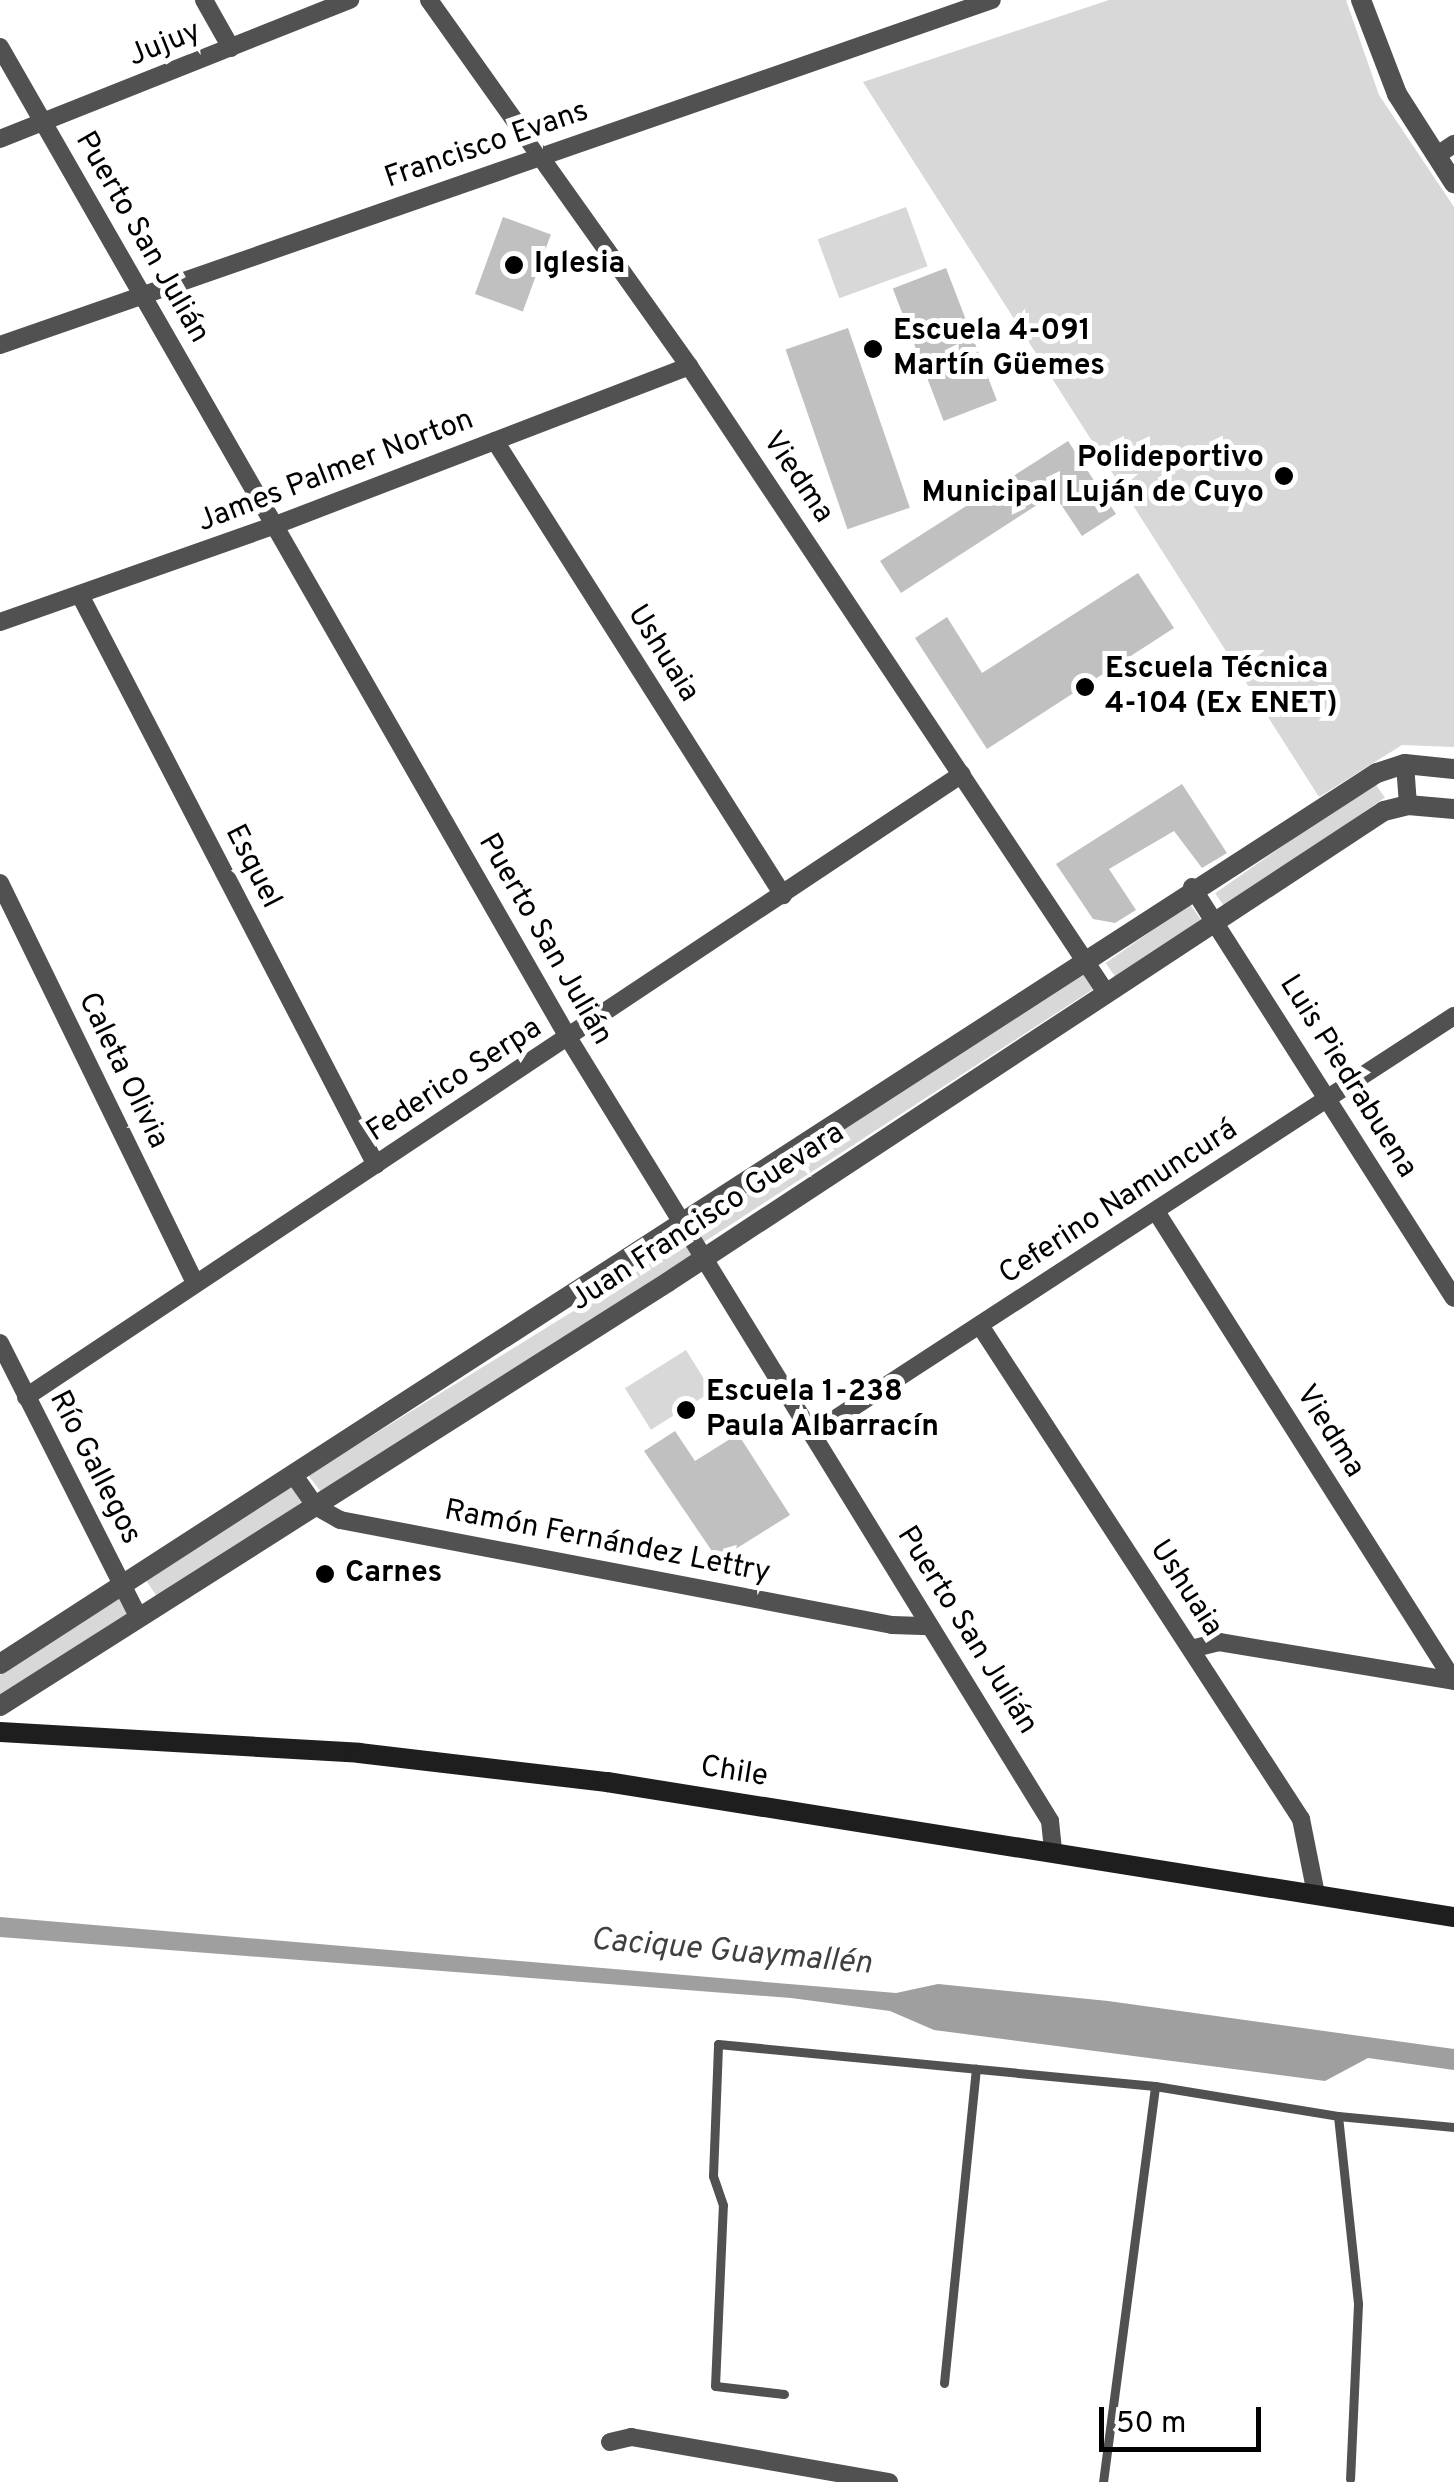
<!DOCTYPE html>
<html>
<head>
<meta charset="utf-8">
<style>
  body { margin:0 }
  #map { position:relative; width:1454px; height:2482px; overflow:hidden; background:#fff; font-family:Overpass,sans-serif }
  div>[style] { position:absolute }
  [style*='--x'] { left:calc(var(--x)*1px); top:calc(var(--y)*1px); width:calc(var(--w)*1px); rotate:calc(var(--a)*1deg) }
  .green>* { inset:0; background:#d8d8d8; transform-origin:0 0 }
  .water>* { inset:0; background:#9f9f9f }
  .building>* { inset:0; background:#c0c0c0; transform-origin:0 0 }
  .service>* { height:9px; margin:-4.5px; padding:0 4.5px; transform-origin:4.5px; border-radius:4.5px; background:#515151 }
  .minor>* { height:18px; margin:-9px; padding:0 9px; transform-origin:9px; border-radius:9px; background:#515151 }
  .tertiary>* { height:20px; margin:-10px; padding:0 10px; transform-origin:10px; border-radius:10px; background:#515151 }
  .secondary>* { height:20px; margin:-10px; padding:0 10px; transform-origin:10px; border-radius:10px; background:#1e1e1e }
  .dots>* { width:28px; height:28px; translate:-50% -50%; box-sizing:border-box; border:5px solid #fff; border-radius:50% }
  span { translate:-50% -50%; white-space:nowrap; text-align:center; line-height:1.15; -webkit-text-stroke:10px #fff; paint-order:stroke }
  .street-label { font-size:30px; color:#000 }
  .poi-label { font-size:30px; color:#000; font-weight:700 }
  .left { translate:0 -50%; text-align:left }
  .right { translate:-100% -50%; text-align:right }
  .water-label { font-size:32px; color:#404040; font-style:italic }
  .scale { position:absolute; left:1099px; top:2407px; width:162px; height:45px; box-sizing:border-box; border:5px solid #000; border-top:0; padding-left:12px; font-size:30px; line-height:35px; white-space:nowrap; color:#000; -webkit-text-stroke:8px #fff; paint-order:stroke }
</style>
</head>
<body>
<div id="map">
  <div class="green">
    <div style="clip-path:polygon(1109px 0,1346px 0,1379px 95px,1454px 207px,1454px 747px,1402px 745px,1319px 797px,863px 82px)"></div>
    <div style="left:906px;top:207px;width:63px;height:94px;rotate:70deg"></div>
    <div style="left:1374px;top:782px;width:19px;height:194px;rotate:55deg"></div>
    <div style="left:1190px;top:904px;width:19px;height:103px;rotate:55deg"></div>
    <div style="left:1083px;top:972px;width:20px;height:468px;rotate:57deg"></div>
    <div style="clip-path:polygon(685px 1242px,698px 1258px,325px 1497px,308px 1475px)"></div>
    <div style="left:686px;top:1350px;width:49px;height:72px;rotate:58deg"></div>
    <div style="left:293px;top:1480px;width:32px;height:178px;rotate:56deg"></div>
    <div style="clip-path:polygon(124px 1592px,136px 1610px,0 1699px,0 1675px)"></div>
  </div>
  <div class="water">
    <div style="clip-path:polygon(0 1917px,896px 1993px,938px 1984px,1108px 2001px,1454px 2049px,1454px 2070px,1368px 2058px,1325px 2081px,934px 2030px,890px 2011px,791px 1998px,0 1937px)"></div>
  </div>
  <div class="building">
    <div style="left:503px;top:217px;width:51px;height:82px;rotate:20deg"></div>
    <div style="left:946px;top:268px;width:142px;height:57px;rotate:69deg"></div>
    <div style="left:848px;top:328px;width:190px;height:66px;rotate:71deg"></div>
    <div style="clip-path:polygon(1068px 441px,1116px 514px,1082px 536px,1054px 494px,901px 593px,880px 561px)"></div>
    <div style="clip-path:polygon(1138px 573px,1174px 628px,987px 749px,915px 638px,947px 617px,982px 673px)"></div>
    <div style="clip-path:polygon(1182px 784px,1227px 853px,1202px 868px,1174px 831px,1109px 869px,1136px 910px,1115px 923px,1093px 919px,1056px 864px)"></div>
    <div style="clip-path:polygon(675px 1431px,695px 1461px,738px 1434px,790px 1515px,718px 1560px,644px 1451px)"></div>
  </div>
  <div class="service">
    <div style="--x:1338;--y:2116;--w:189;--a:83.9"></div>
    <div style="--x:1358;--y:2304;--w:175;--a:92.6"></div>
    <div style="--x:944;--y:2383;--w:316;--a:-84.2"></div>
    <div style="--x:784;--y:2394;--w:69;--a:-173.4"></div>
    <div style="--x:715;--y:2386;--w:181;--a:-87.5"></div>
    <div style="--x:723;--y:2205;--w:31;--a:-109"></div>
    <div style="--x:713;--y:2176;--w:132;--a:-87.8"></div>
    <div style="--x:718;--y:2044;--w:439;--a:5.5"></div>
    <div style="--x:1155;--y:2086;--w:185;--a:9.3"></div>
    <div style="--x:1338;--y:2116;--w:117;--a:5.4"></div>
    <div style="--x:1103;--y:2482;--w:399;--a:-82.5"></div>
  </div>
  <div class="minor">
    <div style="--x:204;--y:0;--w:55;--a:60.6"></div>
    <div style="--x:429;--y:0;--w:449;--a:54.6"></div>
    <div style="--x:689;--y:366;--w:754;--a:56.35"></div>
    <div style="--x:0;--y:47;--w:1144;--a:60.16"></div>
    <div style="--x:569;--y:1039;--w:918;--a:58.4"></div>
    <div style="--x:1050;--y:1821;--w:30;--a:84"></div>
    <div style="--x:0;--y:139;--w:377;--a:-21.7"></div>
    <div style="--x:1436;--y:156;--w:22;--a:-34"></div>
    <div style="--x:0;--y:345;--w:1050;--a:-19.18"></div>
    <div style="--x:495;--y:441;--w:538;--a:57.61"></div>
    <div style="--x:80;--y:595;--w:642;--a:62.56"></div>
    <div style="--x:0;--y:622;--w:289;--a:-19.4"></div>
    <div style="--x:273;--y:526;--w:446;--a:-21"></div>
    <div style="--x:1405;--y:764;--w:41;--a:85.8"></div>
    <div style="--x:0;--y:883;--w:445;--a:64"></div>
    <div style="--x:1192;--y:887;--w:487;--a:57.5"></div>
    <div style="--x:1157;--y:1213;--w:554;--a:57.6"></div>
    <div style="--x:981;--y:1327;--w:587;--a:56.96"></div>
    <div style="--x:1301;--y:1819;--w:76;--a:78.7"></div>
    <div style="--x:0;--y:1343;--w:308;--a:63.2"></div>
    <div style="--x:26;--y:1397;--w:1124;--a:-33.65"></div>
    <div style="--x:812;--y:1434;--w:766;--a:-33.07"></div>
    <div style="--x:293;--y:1474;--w:39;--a:55"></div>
    <div style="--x:315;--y:1506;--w:29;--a:29"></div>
    <div style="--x:340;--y:1520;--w:562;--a:10.77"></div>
    <div style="--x:892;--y:1625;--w:38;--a:2"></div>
    <div style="--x:1191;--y:1649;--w:29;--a:-14"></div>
    <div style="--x:1219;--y:1642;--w:238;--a:9.4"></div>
    <div style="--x:610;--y:2442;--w:22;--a:-13"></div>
    <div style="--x:631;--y:2437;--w:262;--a:9.9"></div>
  </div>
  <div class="tertiary">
    <div style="--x:1361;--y:0;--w:101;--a:69"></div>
    <div style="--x:1397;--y:94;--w:106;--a:57.4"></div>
    <div style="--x:0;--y:1664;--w:1640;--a:-32.91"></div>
    <div style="--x:1377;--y:773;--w:29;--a:-18"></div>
    <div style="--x:1405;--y:764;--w:49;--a:5.8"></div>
    <div style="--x:0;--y:1706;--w:791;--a:-32.4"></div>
    <div style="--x:668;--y:1282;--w:857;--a:-33.34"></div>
    <div style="--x:1384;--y:811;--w:25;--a:-14"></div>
    <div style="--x:1408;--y:805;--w:46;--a:5"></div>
  </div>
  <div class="secondary">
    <div style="--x:0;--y:1732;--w:360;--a:3.3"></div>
    <div style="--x:359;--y:1753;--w:250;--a:6.7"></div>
    <div style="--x:607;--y:1782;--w:858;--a:9.06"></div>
  </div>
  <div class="dots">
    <div style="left:514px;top:265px;background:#000"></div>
    <div style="left:873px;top:349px;background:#000"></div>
    <div style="left:1284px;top:476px;background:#000"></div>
    <div style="left:1085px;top:687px;background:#000"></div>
    <div style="left:686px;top:1410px;background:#000"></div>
    <div style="left:325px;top:1574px;background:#000"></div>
  </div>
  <div class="street-label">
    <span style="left:165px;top:45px;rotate:-22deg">Jujuy</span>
    <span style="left:487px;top:146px;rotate:-19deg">Francisco Evans</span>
    <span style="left:141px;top:238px;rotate:60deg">Puerto San Julián</span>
    <span style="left:336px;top:472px;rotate:-21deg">James Palmer Norton</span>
    <span style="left:797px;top:478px;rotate:56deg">Viedma</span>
    <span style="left:662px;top:654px;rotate:58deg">Ushuaia</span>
    <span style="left:252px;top:867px;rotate:63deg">Esquel</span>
    <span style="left:544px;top:940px;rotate:60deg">Puerto San Julián</span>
    <span style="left:122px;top:1071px;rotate:64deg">Caleta Olivia</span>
    <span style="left:1347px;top:1077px;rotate:58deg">Luis Piedrabuena</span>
    <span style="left:455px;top:1081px;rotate:-33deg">Federico Serpa</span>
    <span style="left:1119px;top:1203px;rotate:-33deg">Ceferino Namuncurá</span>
    <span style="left:708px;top:1218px;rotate:-33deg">Juan Francisco Guevara</span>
    <span style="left:1329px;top:1432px;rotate:58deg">Viedma</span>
    <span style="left:94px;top:1468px;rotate:63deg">Río Gallegos</span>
    <span style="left:607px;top:1543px;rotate:11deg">Ramón Fernández Lettry</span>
    <span style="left:1185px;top:1589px;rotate:57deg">Ushuaia</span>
    <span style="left:966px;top:1631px;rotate:58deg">Puerto San Julián</span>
    <span style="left:734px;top:1773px;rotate:9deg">Chile</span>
  </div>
  <div class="poi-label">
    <span class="left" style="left:534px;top:265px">Iglesia</span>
    <span class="left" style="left:893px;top:349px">Escuela 4-091<br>Martín Güemes</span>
    <span class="right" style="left:1264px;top:476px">Polideportivo<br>Municipal Luján de Cuyo</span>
    <span class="left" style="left:1105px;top:687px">Escuela Técnica<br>4-104 (Ex ENET)</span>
    <span class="left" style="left:706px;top:1410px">Escuela 1-238<br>Paula Albarracín</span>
    <span class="left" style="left:345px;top:1574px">Carnes</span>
  </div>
  <div class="water-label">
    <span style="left:731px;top:1953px;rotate:5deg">Cacique Guaymallén</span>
  </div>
  <div class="scale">50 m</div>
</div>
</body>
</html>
